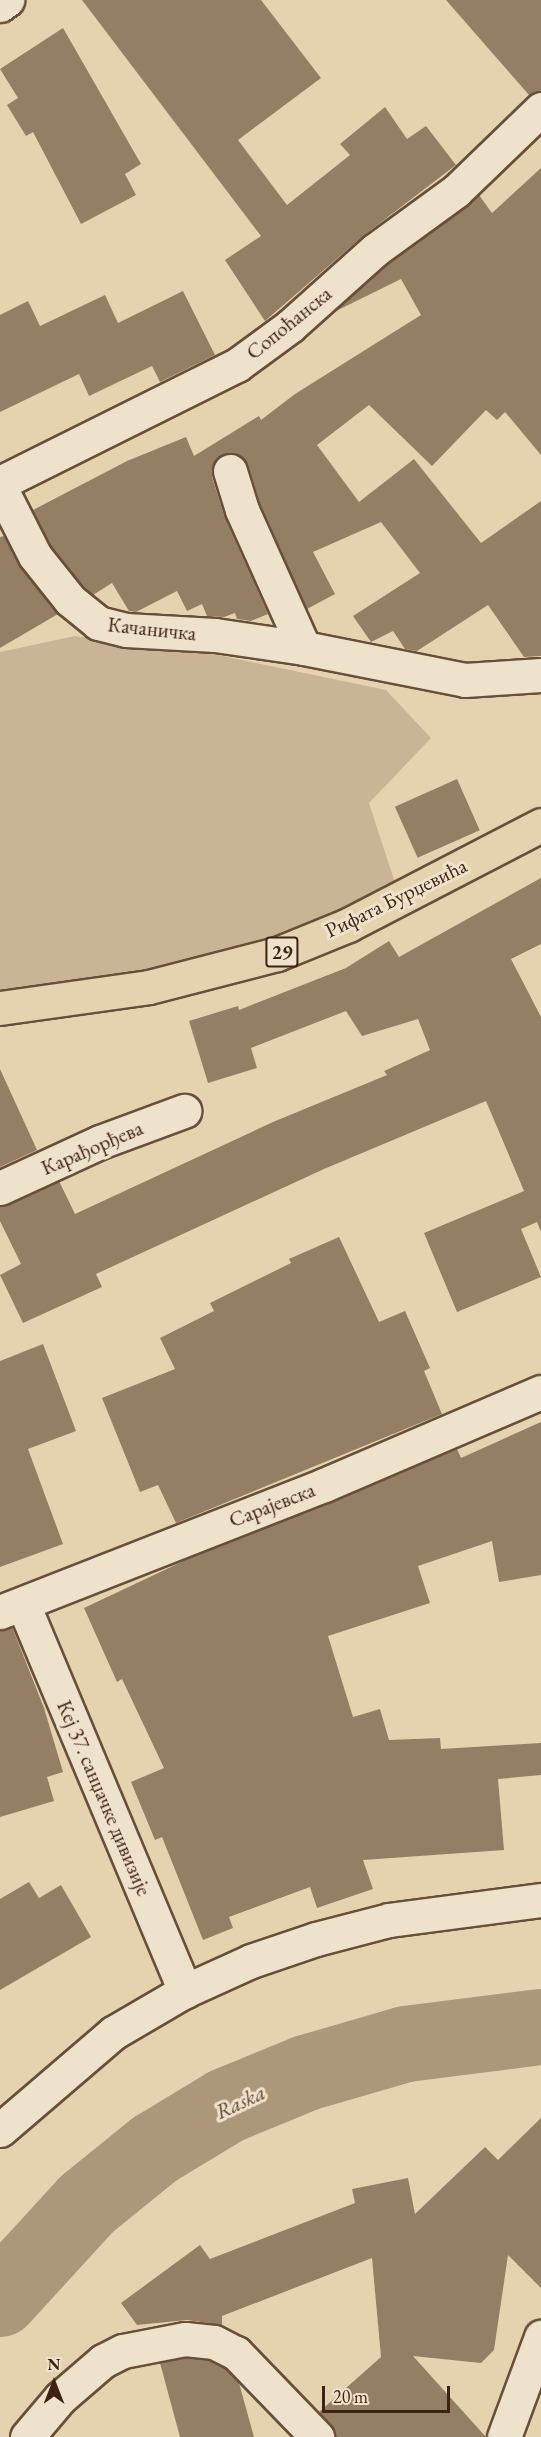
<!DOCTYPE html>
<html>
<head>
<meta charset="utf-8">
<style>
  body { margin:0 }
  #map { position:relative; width:541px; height:2437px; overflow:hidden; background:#e5d3b0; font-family:"EB Garamond",serif }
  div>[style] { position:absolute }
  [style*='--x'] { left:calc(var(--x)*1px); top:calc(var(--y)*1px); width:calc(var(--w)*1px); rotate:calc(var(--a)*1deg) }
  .green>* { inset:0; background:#c9b595 }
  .river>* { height:76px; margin:-38px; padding:0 38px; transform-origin:38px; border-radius:38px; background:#ad977a }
  .building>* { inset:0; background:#957f64; transform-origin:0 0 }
  .roads { filter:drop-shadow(2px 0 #684f3a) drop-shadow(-2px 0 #684f3a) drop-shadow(0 2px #684f3a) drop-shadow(0 -2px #684f3a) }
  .minor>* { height:33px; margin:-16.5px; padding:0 16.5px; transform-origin:16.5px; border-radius:16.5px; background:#eee2cc }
  .major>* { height:33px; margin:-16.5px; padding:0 16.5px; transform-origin:16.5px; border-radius:16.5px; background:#e5d3b0 }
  span { translate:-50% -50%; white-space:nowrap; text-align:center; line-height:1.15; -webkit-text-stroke:6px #eee2cc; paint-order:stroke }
  .shield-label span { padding:2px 4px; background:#eee2cc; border:2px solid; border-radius:4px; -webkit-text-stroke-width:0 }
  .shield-label { font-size:20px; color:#3f2312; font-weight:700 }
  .street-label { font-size:21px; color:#3f2312 }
  .water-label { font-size:22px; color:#604631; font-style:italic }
  .north { position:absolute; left:24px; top:2353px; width:60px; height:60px; -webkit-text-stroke:4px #eee2cc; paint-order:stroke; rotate:0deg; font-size:16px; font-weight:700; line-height:24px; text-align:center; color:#3f2312 }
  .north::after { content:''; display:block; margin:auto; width:21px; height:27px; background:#3f2312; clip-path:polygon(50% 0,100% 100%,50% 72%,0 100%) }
  .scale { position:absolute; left:322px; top:2386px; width:128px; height:27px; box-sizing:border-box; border:3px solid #3f2312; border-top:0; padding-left:8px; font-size:18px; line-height:21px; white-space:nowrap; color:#3f2312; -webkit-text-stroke:4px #eee2cc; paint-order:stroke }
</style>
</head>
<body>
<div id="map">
  <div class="green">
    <div style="clip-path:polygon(75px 636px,218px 655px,386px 690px,431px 738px,369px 803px,399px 895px,348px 925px,0 1008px,0 652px)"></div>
  </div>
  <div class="river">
    <div style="--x:0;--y:2299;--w:129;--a:-47.5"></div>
    <div style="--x:87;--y:2204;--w:87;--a:-39"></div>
    <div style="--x:155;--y:2149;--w:83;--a:-31.2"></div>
    <div style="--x:226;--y:2106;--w:87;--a:-22.4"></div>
    <div style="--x:306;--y:2073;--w:104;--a:-16.2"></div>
    <div style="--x:406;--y:2044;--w:136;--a:-7.2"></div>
  </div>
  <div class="building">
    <div style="clip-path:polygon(82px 0,261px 0,321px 78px,238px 140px,287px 205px,350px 155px,340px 144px,385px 107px,407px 139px,426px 126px,456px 165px,363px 236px,265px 321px,225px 260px,261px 236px)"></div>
    <div style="clip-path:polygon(446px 0,541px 0,541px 91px,529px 95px)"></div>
    <div style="clip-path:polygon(63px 28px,141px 164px,125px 174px,136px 195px,81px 224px,33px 132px,26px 136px,7px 105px,18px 98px,0 69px)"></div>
    <div style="clip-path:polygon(541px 168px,541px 455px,505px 412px,497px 420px,486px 410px,432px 466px,369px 405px,317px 445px,359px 502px,414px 459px,481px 543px,541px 501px,541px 656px,524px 657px,488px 605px,417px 651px,405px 649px,393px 631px,371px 642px,353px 616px,420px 573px,381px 522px,313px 552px,335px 594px,307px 609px,260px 503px,248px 465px,234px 453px,216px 459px,212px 477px,225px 518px,268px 614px,251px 621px,237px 619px,235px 613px,224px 617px,207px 616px,202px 604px,187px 611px,177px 591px,136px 612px,129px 611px,112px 583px,93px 595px,83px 587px,51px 546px,33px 510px,127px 461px,186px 437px,194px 456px,259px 416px,261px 420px,295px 394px,421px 315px,401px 279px,334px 312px,387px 265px,479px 195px,492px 213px)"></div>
    <div style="clip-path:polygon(183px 291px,215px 355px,160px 382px,152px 366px,89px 396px,79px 374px,0 412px,0 315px,28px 301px,40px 326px,105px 295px,118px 323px)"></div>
    <div style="clip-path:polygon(4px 536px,20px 567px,58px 614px,0 648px,0 537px)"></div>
    <div style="left:457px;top:779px;width:56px;height:68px;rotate:66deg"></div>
    <div style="clip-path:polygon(541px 878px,541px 944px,511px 959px,541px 1017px,541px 1232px,537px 1222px,521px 1229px,541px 1277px,457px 1312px,424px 1233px,524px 1191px,486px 1101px,324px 1169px,96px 1274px,102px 1287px,23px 1323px,0 1275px,21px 1264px,0 1221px,0 1206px,59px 1181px,75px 1214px,273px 1122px,387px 1075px,384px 1071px,430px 1050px,418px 1019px,362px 1036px,346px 1011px,251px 1048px,257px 1068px,208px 1083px,189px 1021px,238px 1006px,239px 1010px,346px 968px,389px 941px,399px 957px)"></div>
    <div style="clip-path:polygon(0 1069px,37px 1150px,0 1167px)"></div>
    <div style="clip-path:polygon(339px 1237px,379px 1322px,405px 1311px,430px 1368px,424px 1371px,442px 1414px,176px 1523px,158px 1485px,140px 1492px,102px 1398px,175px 1369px,160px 1338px,214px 1311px,210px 1303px,291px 1263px,289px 1259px)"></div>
    <div style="clip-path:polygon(43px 1344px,76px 1431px,28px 1449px,63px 1544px,0 1567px,0 1361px)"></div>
    <div style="clip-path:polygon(541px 1422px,541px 1575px,499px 1582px,492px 1541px,418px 1566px,430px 1603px,328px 1636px,353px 1717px,380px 1709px,389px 1740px,440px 1738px,441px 1749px,541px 1743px,541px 1775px,498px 1779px,504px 1850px,363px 1860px,373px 1889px,317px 1908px,310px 1887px,229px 1917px,233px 1928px,203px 1940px,162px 1837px,155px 1840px,131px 1782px,164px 1768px,122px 1679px,117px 1682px,84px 1608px,192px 1557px,457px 1449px,461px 1458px)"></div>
    <div style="clip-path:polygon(12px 1627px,44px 1708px,63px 1772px,47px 1777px,54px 1801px,0 1817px,0 1630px)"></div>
    <div style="clip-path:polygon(29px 1882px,39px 1898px,61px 1885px,91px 1937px,0 1990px,0 1899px)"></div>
    <div style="clip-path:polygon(541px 2118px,541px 2288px,508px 2255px,494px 2350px,481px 2363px,413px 2356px,486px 2437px,335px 2437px,331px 2424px,319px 2412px,381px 2357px,372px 2258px,222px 2316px,222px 2325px,187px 2320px,137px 2325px,121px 2303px,200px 2245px,210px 2259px,355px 2203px,352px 2189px,408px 2178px,415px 2214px,485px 2147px,498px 2160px)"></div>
    <div style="clip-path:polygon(186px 2358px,209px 2360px,225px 2368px,239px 2383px,254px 2437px,180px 2437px,160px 2363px)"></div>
  </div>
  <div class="roads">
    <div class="minor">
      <div style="--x:0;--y:5;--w:9;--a:-36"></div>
      <div style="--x:230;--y:471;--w:41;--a:72.9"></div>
      <div style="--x:242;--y:510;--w:151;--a:65.8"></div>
      <div style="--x:0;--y:483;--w:265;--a:-26.5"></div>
      <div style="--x:237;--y:365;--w:66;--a:-36.3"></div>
      <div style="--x:290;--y:326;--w:114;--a:-41.8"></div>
      <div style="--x:375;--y:250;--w:100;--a:-36.1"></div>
      <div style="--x:456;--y:191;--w:118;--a:-44"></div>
      <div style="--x:0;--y:487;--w:77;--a:63.1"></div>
      <div style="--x:35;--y:556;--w:56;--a:51.5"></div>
      <div style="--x:70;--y:600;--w:36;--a:39"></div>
      <div style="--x:98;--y:623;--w:29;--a:14"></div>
      <div style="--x:126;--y:630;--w:89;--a:3.2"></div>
      <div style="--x:215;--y:635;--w:90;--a:8.3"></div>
      <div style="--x:304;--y:648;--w:164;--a:11.2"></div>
      <div style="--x:465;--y:680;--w:76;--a:-3.8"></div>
      <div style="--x:0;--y:1188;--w:110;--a:-24.7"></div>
      <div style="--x:100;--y:1142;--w:90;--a:-20.3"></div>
      <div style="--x:23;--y:1604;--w:420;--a:67.3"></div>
      <div style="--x:0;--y:1612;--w:348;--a:-21.4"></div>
      <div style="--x:324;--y:1485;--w:236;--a:-23.2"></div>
      <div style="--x:0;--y:2130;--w:149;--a:-40.6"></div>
      <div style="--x:113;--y:2033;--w:83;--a:-30.3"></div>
      <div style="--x:185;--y:1991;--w:72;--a:-24.4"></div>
      <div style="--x:251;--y:1961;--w:69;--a:-18.7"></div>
      <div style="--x:316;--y:1939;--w:75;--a:-14.6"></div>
      <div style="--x:389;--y:1920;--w:153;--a:-7.5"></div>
      <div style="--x:27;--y:2437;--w:51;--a:-49.8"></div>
      <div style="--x:60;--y:2398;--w:57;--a:-40.7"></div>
      <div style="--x:103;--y:2361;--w:22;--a:-27"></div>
      <div style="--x:123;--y:2351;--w:63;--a:-11"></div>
      <div style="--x:185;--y:2339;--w:29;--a:6"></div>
      <div style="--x:214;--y:2342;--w:25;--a:27"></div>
      <div style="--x:236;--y:2353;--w:117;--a:46"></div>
      <div style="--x:504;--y:2437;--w:107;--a:-69.7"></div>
    </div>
    <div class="major">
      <div style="--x:0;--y:1008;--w:150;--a:-8"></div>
      <div style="--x:149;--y:987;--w:132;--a:-14.5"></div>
      <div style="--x:277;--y:954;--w:77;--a:-22.2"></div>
      <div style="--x:348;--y:925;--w:217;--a:-27.4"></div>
    </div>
  </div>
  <div class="shield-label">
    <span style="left:282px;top:952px">29</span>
  </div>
  <div class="street-label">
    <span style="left:289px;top:323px;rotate:-39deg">Сопоћанска</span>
    <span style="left:152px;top:629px;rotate:6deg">Качаничка</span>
    <span style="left:396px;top:898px;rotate:-26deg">Рифата Бурџевића</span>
    <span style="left:92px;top:1148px;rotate:-23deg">Карађорђева</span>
    <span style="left:272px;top:1505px;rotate:-21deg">Сарајевска</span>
    <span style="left:104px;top:1798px;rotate:67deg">Кеј 37. санџачке дивизије</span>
  </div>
  <div class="water-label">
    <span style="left:240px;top:2102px;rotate:-25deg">Raska</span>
  </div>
  <div class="north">N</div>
  <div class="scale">20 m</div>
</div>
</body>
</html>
